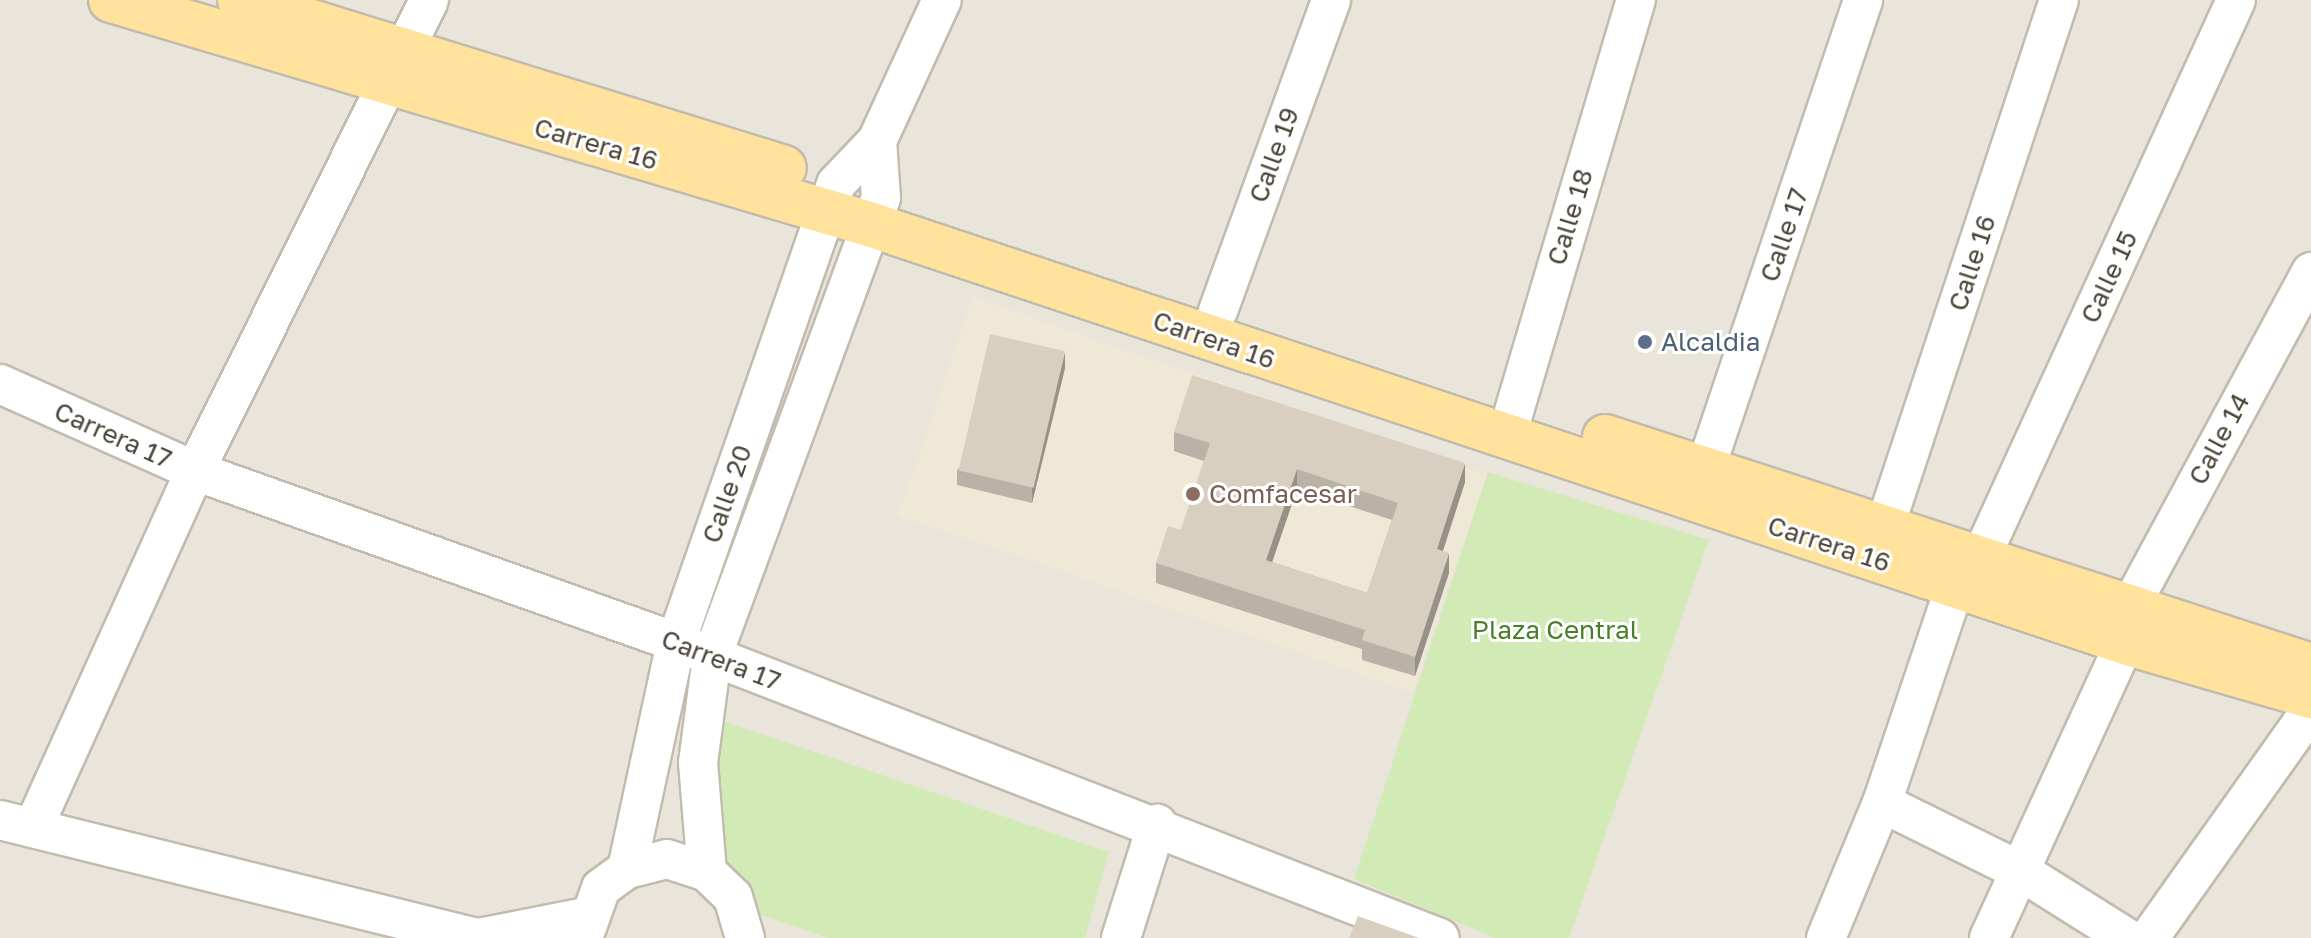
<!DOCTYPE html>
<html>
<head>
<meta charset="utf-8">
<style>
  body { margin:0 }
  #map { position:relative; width:2311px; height:938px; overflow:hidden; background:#f6f3ec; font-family:"Golos Text",sans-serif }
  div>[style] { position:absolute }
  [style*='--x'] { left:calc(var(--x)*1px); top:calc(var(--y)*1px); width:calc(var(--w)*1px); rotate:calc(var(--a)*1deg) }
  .residential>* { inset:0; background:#eae5da; transform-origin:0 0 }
  .education>* { inset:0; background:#efe8d6; transform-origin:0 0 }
  .green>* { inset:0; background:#d2eab5 }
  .roads { filter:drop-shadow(2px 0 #c2bbae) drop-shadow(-2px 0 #c2bbae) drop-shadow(0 2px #c2bbae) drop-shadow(0 -2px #c2bbae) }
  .minor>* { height:38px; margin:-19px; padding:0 19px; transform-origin:19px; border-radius:19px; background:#fff }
  .major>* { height:44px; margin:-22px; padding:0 22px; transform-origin:22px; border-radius:22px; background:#ffe39c }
  .wall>* { inset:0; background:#bab2a6 }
  .shaded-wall>* { inset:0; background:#979187 }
  .building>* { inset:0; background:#d8cfc1; transform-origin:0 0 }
  .dots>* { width:22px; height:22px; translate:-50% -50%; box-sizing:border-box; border:4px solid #fff; border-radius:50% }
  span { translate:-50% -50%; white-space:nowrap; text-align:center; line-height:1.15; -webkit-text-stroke:6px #fff; paint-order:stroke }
  .street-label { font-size:26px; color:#4b4439 }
  .service-label { font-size:26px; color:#4e5e75 }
  .left { translate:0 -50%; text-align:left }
  .education-label { font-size:26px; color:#785e54 }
  .park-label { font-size:26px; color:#4a7f2a }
</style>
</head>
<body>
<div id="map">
  <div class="residential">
    <div style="left:0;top:0;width:2311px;height:938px"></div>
  </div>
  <div class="education">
    <div style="left:973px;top:297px;width:544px;height:231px;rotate:19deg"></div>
  </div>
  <div class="green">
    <div style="clip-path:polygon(1488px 472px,1709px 540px,1569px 938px,1495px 938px,1354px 879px)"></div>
    <div style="clip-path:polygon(711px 717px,1109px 852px,1085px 938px,828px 938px,755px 913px,739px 874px,722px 856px)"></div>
  </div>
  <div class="roads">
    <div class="minor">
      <div style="--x:1218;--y:311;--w:331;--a:-70"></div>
      <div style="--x:0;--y:384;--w:214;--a:24"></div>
      <div style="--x:195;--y:471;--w:510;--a:19.57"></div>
      <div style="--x:676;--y:642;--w:819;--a:21.18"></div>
      <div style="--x:1507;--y:435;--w:454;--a:-73.5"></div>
      <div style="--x:1705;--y:470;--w:496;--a:-71.4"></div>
      <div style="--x:1885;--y:526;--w:554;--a:-71.7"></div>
      <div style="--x:1982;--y:555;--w:610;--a:-65.41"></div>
      <div style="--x:2130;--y:607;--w:381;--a:-61.6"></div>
      <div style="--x:1882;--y:803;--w:156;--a:26.2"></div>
      <div style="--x:2022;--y:872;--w:124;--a:32.2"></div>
      <div style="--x:0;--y:820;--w:490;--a:13.9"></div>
      <div style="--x:33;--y:828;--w:392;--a:-65.6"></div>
      <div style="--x:195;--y:471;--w:526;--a:-63.58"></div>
      <div style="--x:627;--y:869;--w:232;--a:-77.8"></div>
      <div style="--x:676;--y:642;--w:455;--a:-70.8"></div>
      <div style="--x:826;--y:212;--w:30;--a:-70"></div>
      <div style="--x:836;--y:184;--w:59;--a:-46.4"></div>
      <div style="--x:877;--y:141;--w:155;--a:-65.3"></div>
      <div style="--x:707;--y:872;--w:109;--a:-94.7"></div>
      <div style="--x:698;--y:763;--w:107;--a:-82.5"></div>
      <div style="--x:712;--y:657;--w:489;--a:-69.8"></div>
      <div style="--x:881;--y:198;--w:57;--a:-94"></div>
      <div style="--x:479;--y:938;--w:109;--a:-11.1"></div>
      <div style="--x:583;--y:938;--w:53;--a:-70.2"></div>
      <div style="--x:601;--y:888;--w:32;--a:-36"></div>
      <div style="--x:627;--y:869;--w:41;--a:-14"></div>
      <div style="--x:667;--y:859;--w:42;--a:18"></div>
      <div style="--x:707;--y:872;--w:36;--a:44"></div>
      <div style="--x:733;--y:897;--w:43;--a:73.7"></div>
      <div style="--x:1121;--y:938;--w:120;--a:-72.5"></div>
      <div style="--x:1826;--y:938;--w:146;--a:-67.5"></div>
      <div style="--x:1882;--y:803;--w:229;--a:-71.4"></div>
      <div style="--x:1989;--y:938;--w:326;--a:-65.3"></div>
      <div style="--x:2149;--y:938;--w:280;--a:-54.6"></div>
    </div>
    <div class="major">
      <div style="--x:111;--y:0;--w:794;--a:16.47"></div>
      <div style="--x:872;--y:225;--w:1321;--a:18.41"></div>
      <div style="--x:2125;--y:642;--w:194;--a:16.2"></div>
      <div style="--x:240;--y:0;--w:569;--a:17.16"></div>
      <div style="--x:1605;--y:437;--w:742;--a:17.97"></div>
    </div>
  </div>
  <div class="wall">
    <div style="clip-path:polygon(1065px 368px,1032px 503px,957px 485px,957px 470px)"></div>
    <div style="clip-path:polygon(evenodd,1174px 432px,1465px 482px,1443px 551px,1449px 573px,1415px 676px,1362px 660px,1362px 649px,1156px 583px,1156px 563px,1181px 530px,1204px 461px,1174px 451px,1174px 432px,1297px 489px,1392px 520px,1367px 593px,1272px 562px,1297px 489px)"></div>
  </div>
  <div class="shaded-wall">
    <div style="clip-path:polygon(1065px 352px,1065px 368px,1032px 503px,1032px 488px)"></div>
    <div style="clip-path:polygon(1465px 463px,1465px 482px,1437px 569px,1437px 549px)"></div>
    <div style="clip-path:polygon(1297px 469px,1297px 489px,1266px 580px,1266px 560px)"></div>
    <div style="clip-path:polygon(1449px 553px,1449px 573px,1415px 676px,1415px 657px)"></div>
  </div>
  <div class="building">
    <div style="left:990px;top:334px;width:77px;height:140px;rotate:13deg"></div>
    <div style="clip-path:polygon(evenodd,1192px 375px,1465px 463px,1437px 549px,1449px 553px,1415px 657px,1362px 640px,1365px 630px,1156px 563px,1168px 526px,1181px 530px,1210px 443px,1174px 432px,1192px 375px,1297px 469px,1398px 503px,1367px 593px,1266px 560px,1297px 469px)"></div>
    <div style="clip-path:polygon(1358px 916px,1419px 938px,1349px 938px)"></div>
  </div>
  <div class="dots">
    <div style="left:1645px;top:342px;background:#5c6f8a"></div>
    <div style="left:1193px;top:494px;background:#8d6e63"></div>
  </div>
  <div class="street-label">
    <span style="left:596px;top:144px;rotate:16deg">Carrera 16</span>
    <span style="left:1274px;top:155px;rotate:-70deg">Calle 19</span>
    <span style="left:1570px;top:217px;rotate:-73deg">Calle 18</span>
    <span style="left:1784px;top:235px;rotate:-71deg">Calle 17</span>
    <span style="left:1972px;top:263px;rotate:-72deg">Calle 16</span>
    <span style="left:2109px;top:277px;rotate:-65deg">Calle 15</span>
    <span style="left:1214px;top:340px;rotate:19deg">Carrera 16</span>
    <span style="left:113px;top:435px;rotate:24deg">Carrera 17</span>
    <span style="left:2219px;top:439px;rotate:-62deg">Calle 14</span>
    <span style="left:727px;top:494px;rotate:-71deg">Calle 20</span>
    <span style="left:1829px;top:544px;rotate:18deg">Carrera 16</span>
    <span style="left:721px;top:660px;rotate:21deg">Carrera 17</span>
  </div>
  <div class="service-label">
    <span class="left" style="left:1661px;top:342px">Alcaldia</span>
  </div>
  <div class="education-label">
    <span class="left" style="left:1209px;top:494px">Comfacesar</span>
  </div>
  <div class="park-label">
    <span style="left:1555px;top:630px">Plaza Central</span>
  </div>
</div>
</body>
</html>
